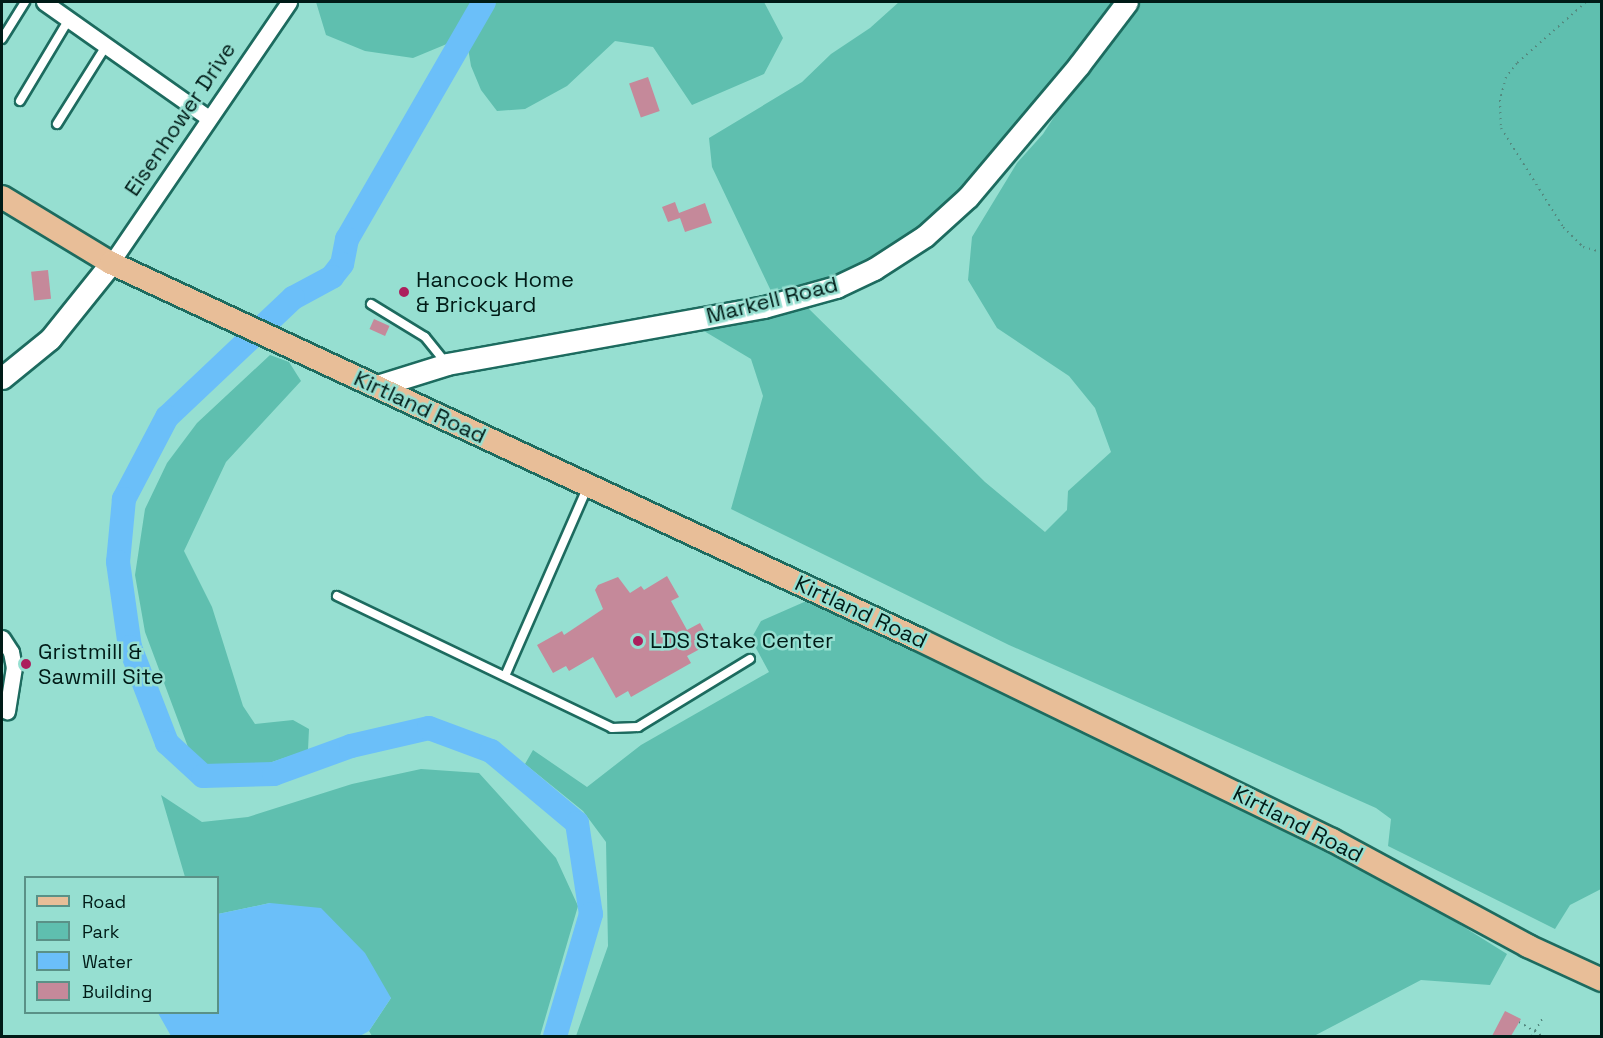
<!DOCTYPE html>
<html>
<head>
<meta charset="utf-8">
<style>
  body { margin:0 }
  #map { position:relative; width:1603px; height:1038px; overflow:hidden; background:#96dfd1; font-family:"Space Grotesk",sans-serif }
  div>[style] { position:absolute }
  [style*='--x'] { left:calc(var(--x)*1px); top:calc(var(--y)*1px); width:calc(var(--w)*1px); rotate:calc(var(--a)*1deg) }
  .green>* { inset:0; background:#5fbfaf }
  .water>* { inset:0; background:#6bbff9 }
  .river>* { height:24px; margin:-12px; padding:0 12px; transform-origin:12px; border-radius:12px; background:#6bbff9 }
  .building>* { inset:0; background:#c5899a; transform-origin:0 0 }
  .path>* { height:2px; margin-top:-1px; transform-origin:0; background:repeating-linear-gradient(90deg,#54897f 0 1.5px,transparent 0 6px) }
  .roads { filter:drop-shadow(2px 0 #1d6b5f) drop-shadow(-2px 0 #1d6b5f) drop-shadow(0 2px #1d6b5f) drop-shadow(0 -2px #1d6b5f) }
  .lane>* { height:8px; margin:-4px; padding:0 4px; transform-origin:4px; border-radius:4px; background:#fff }
  .street>* { height:15px; margin:-7.5px; padding:0 7.5px; transform-origin:7.5px; border-radius:7.5px; background:#fff }
  .secondary>* { height:21px; margin:-10.5px; padding:0 10.5px; transform-origin:10.5px; border-radius:10.5px; background:#fff }
  .primary>* { height:22px; margin:-11px; padding:0 11px; transform-origin:11px; border-radius:11px; background:#e8be98 }
  .dots>* { width:16px; height:16px; translate:-50% -50%; box-sizing:border-box; border:3px solid #96dfd1; border-radius:50% }
  span { translate:-50% -50%; white-space:nowrap; text-align:center; line-height:1.15; -webkit-text-stroke:5px #96dfd1; paint-order:stroke }
  .street-label { font-size:22px; color:#001b17 }
  .poi-label { font-size:22px; color:#001b17 }
  .left { translate:0 -50%; text-align:left }
  .frame { position:absolute; inset:0; border:3px solid #001b17; pointer-events:none }
  .legend { position:absolute; left:24px; top:876px; width:195px; height:138px; box-sizing:border-box; background:#96dfd1; border:2px solid #5a9187; margin:0; padding:8px 10px; list-style:none; font-size:18px; color:#001b17 }
  .legend li { display:flex; align-items:center; gap:12px; height:30px }
  .legend b { width:30px; border:2px solid #5a9187 }
</style>
</head>
<body>
<div id="map">
  <div class="green">
    <div style="clip-path:polygon(316px 2px,764px 2px,783px 38px,764px 74px,692px 105px,653px 47px,615px 41px,567px 86px,525px 109px,497px 111px,481px 90px,471px 66px,466px 36px,413px 58px,365px 51px,326px 35px)"></div>
    <div style="clip-path:polygon(899px 2px,1115px 2px,959px 195px,883px 255px,836px 277px,771px 291px,712px 167px,709px 138px,802px 82px,831px 54px,870px 28px)"></div>
    <div style="clip-path:polygon(1140px 2px,1601px 2px,1601px 889px,1570px 905px,1555px 929px,1388px 846px,1391px 819px,1376px 808px,1009px 645px,731px 509px,763px 396px,751px 359px,704px 331px,807px 307px,985px 482px,1045px 532px,1067px 510px,1068px 491px,1111px 452px,1095px 408px,1069px 376px,997px 328px,968px 280px,972px 237px,1017px 163px,1043px 134px,1078px 80px)"></div>
    <div style="clip-path:polygon(270px 355px,289px 362px,301px 381px,226px 462px,184px 551px,212px 607px,243px 706px,255px 724px,293px 720px,309px 729px,308px 750px,251px 769px,213px 770px,191px 755px,145px 632px,135px 575px,145px 509px,167px 463px,197px 423px)"></div>
    <div style="clip-path:polygon(811px 599px,1376px 872px,1507px 954px,1490px 985px,1421px 980px,1314px 1036px,576px 1036px,608px 946px,606px 842px,583px 811px,525px 764px,533px 750px,587px 787px,641px 745px,769px 672px,751px 639px,761px 621px)"></div>
    <div style="clip-path:polygon(421px 769px,479px 773px,556px 858px,578px 906px,540px 1036px,372px 1036px,369px 1031px,391px 998px,270px 903px,218px 914px,218px 878px,185px 877px,161px 795px,202px 822px,248px 817px,352px 784px)"></div>
  </div>
  <div class="water">
    <div style="clip-path:polygon(270px 903px,321px 908px,365px 953px,391px 998px,369px 1031px,360px 1036px,171px 1036px,158px 1013px,218px 1012px,218px 914px)"></div>
  </div>
  <div class="river">
    <div style="--x:484;--y:2;--w:274;--a:120"></div>
    <div style="--x:347;--y:239;--w:25;--a:101"></div>
    <div style="--x:342;--y:264;--w:16;--a:128"></div>
    <div style="--x:332;--y:277;--w:44;--a:151.7"></div>
    <div style="--x:293;--y:298;--w:173;--a:136.6"></div>
    <div style="--x:167;--y:417;--w:93;--a:117.7"></div>
    <div style="--x:124;--y:499;--w:63;--a:95.4"></div>
    <div style="--x:118;--y:562;--w:86;--a:82"></div>
    <div style="--x:130;--y:647;--w:103;--a:68.9"></div>
    <div style="--x:167;--y:743;--w:49;--a:42.5"></div>
    <div style="--x:203;--y:776;--w:71;--a:-1.6"></div>
    <div style="--x:274;--y:774;--w:82;--a:-20"></div>
    <div style="--x:351;--y:746;--w:80;--a:-13"></div>
    <div style="--x:429;--y:728;--w:66;--a:20.4"></div>
    <div style="--x:491;--y:751;--w:112;--a:39.9"></div>
    <div style="--x:577;--y:823;--w:92;--a:81.3"></div>
    <div style="--x:591;--y:914;--w:127;--a:106.4"></div>
  </div>
  <div class="building">
    <div style="left:648px;top:77px;width:36px;height:20px;rotate:71deg"></div>
    <div style="clip-path:polygon(675px 202px,679px 213px,705px 203px,712px 223px,685px 232px,680px 218px,668px 222px,662px 207px)"></div>
    <div style="left:48px;top:270px;width:29px;height:17px;rotate:84deg"></div>
    <div style="left:374px;top:319px;width:17px;height:11px;rotate:24deg"></div>
    <div style="clip-path:polygon(667px 576px,679px 597px,671px 601px,687px 630px,700px 623px,711px 643px,687px 656px,691px 663px,631px 697px,628px 691px,616px 698px,593px 657px,569px 671px,566px 666px,553px 673px,537px 645px,562px 631px,564px 635px,603px 609px,595px 590px,598px 585px,618px 577px,630px 593px,641px 586px,644px 590px)"></div>
    <div style="clip-path:polygon(1505px 1011px,1521px 1019px,1511px 1036px,1492px 1036px)"></div>
  </div>
  <div class="path">
    <div style="--x:1586;--y:2;--w:92;--a:138.5"></div>
    <div style="--x:1517;--y:63;--w:18;--a:128"></div>
    <div style="--x:1506;--y:77;--w:24;--a:105"></div>
    <div style="--x:1500;--y:100;--w:28;--a:88"></div>
    <div style="--x:1501;--y:128;--w:117;--a:57.9"></div>
    <div style="--x:1563;--y:227;--w:28;--a:45"></div>
    <div style="--x:1583;--y:247;--w:20;--a:15"></div>
    <div style="--x:1519;--y:1022;--w:27;--a:31"></div>
    <div style="--x:1532;--y:1036;--w:23;--a:-59"></div>
  </div>
  <div class="roads">
    <div class="lane">
      <div style="--x:2;--y:39;--w:44;--a:-58.1"></div>
      <div style="--x:20;--y:101;--w:96;--a:-59.1"></div>
      <div style="--x:57;--y:124;--w:92;--a:-57.9"></div>
      <div style="--x:371;--y:304;--w:63;--a:31.4"></div>
      <div style="--x:425;--y:337;--w:33;--a:51"></div>
      <div style="--x:337;--y:596;--w:305;--a:25.6"></div>
      <div style="--x:612;--y:728;--w:26;--a:-2"></div>
      <div style="--x:638;--y:727;--w:131;--a:-31.3"></div>
      <div style="--x:505;--y:676;--w:205;--a:-66.4"></div>
    </div>
    <div class="street">
      <div style="--x:44;--y:2;--w:199;--a:35.2"></div>
      <div style="--x:111;--y:263;--w:316;--a:-55.7"></div>
      <div style="--x:2;--y:638;--w:17;--a:57"></div>
      <div style="--x:11;--y:652;--w:15;--a:79"></div>
      <div style="--x:14;--y:667;--w:45;--a:99"></div>
    </div>
    <div class="secondary">
      <div style="--x:2;--y:378;--w:62;--a:-39.1"></div>
      <div style="--x:50;--y:339;--w:97;--a:-51.2"></div>
      <div style="--x:377;--y:386;--w:73;--a:-17.4"></div>
      <div style="--x:447;--y:364;--w:322;--a:-10.2"></div>
      <div style="--x:764;--y:307;--w:75;--a:-15.5"></div>
      <div style="--x:836;--y:287;--w:42;--a:-25.3"></div>
      <div style="--x:874;--y:269;--w:61;--a:-32.9"></div>
      <div style="--x:925;--y:236;--w:58;--a:-42.2"></div>
      <div style="--x:968;--y:197;--w:172;--a:-49.9"></div>
      <div style="--x:1079;--y:65;--w:79;--a:-52.7"></div>
    </div>
    <div class="primary">
      <div style="--x:2;--y:197;--w:127;--a:31.2"></div>
      <div style="--x:111;--y:263;--w:890;--a:24.98"></div>
      <div style="--x:918;--y:639;--w:460;--a:25.9"></div>
      <div style="--x:1332;--y:840;--w:223;--a:28.4"></div>
      <div style="--x:1528;--y:946;--w:81;--a:24.7"></div>
    </div>
  </div>
  <div class="dots">
    <div style="left:404px;top:292px;background:#ac1f5c"></div>
    <div style="left:638px;top:641px;background:#ac1f5c"></div>
    <div style="left:26px;top:664px;background:#ac1f5c"></div>
  </div>
  <div class="street-label">
    <span style="left:180px;top:119px;rotate:-56deg">Eisenhower Drive</span>
    <span style="left:772px;top:300px;rotate:-14deg">Markell Road</span>
    <span style="left:420px;top:407px;rotate:25deg">Kirtland Road</span>
    <span style="left:861px;top:612px;rotate:25deg">Kirtland Road</span>
    <span style="left:1298px;top:824px;rotate:27deg">Kirtland Road</span>
  </div>
  <div class="poi-label">
    <span class="left" style="left:416px;top:292px">Hancock Home<br>&amp; Brickyard</span>
    <span class="left" style="left:650px;top:641px">LDS Stake Center</span>
    <span class="left" style="left:38px;top:664px">Gristmill &amp;<br>Sawmill Site</span>
  </div>
  <div class="frame"></div>
  <ul class="legend">
  <li><b style="height:8px;background:#e8be98"></b>Road</li>
  <li><b style="height:16px;background:#5fbfaf"></b>Park</li>
  <li><b style="height:16px;background:#6bbff9"></b>Water</li>
  <li><b style="height:16px;background:#c5899a"></b>Building</li>
  </ul>
</div>
</body>
</html>
